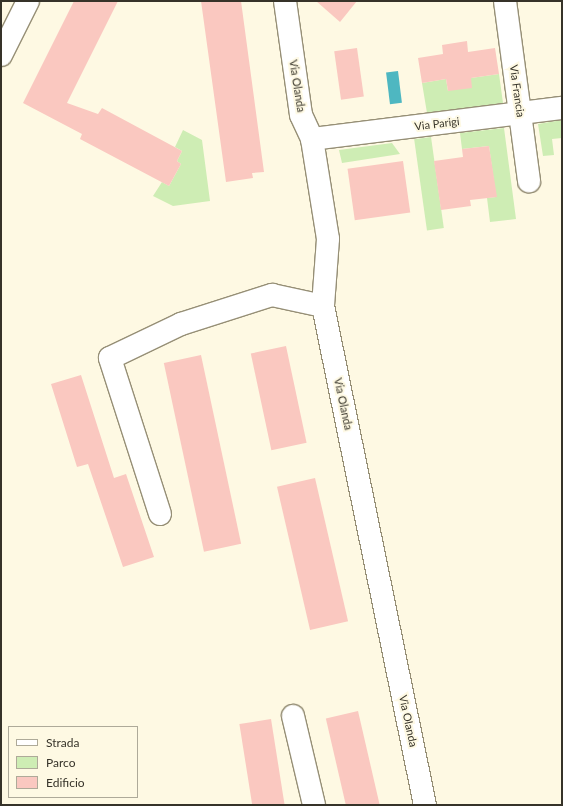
<!DOCTYPE html>
<html>
<head>
<meta charset="utf-8">
<style>
  body { margin:0 }
  #map { position:relative; width:563px; height:806px; overflow:hidden; background:#fef9e3; font-family:Lato,sans-serif }
  div>[style] { position:absolute }
  [style*='--x'] { left:calc(var(--x)*1px); top:calc(var(--y)*1px); width:calc(var(--w)*1px); rotate:calc(var(--a)*1deg) }
  .green>* { inset:0; background:#ceedb4; transform-origin:0 0 }
  .water>* { inset:0; background:#4eb7c1; transform-origin:0 0 }
  .building>* { inset:0; background:#fac8c0; transform-origin:0 0 }
  .roads { filter:drop-shadow(1px 0 #968f76) drop-shadow(-1px 0 #968f76) drop-shadow(0 1px #968f76) drop-shadow(0 -1px #968f76) }
  .minor>* { height:22px; margin:-11px; padding:0 11px; transform-origin:11px; border-radius:11px; background:#fff }
  span { translate:-50% -50%; white-space:nowrap; text-align:center; line-height:1.15; -webkit-text-stroke:4px #fef9e3; paint-order:stroke }
  .street-label { font-size:11px; color:#363329 }
  .frame { position:absolute; inset:0; border:2px solid #363329; pointer-events:none }
  .legend { position:absolute; left:8px; top:726px; width:130px; height:72px; box-sizing:border-box; background:#fef9e3; border:1px solid #aeaa99; margin:0; padding:5px 7px; list-style:none; font-size:12px; color:#363329 }
  .legend li { display:flex; align-items:center; gap:8px; height:20px }
  .legend b { width:20px; border:1px solid #aeaa99 }
</style>
</head>
<body>
<div id="map">
  <div class="green">
    <div style="clip-path:polygon(499px 74px,503px 103px,427px 113px,422px 83px,446px 79px,448px 91px,471px 78px)"></div>
    <div style="clip-path:polygon(562px 120px,562px 138px,552px 139px,554px 155px,543px 156px,538px 124px)"></div>
    <div style="clip-path:polygon(504px 128px,516px 219px,490px 222px,487px 198px,496px 197px,489px 146px,462px 149px,460px 133px)"></div>
    <div style="clip-path:polygon(183px 130px,202px 140px,210px 201px,173px 206px,153px 196px,162px 182px,169px 186px,181px 164px,177px 161px,182px 151px,175px 147px)"></div>
    <div style="left:431px;top:137px;width:92px;height:17px;rotate:82deg"></div>
    <div style="clip-path:polygon(392px 143px,400px 154px,342px 163px,339px 150px)"></div>
  </div>
  <div class="water">
    <div style="left:398px;top:71px;width:32px;height:12px;rotate:83deg"></div>
  </div>
  <div class="building">
    <div style="clip-path:polygon(74px 1px,118px 1px,67px 103px,98px 114px,102px 108px,182px 151px,177px 161px,181px 164px,169px 186px,80px 139px,82px 134px,23px 103px)"></div>
    <div style="clip-path:polygon(201px 1px,241px 1px,264px 172px,252px 173px,253px 178px,226px 182px)"></div>
    <div style="clip-path:polygon(316px 1px,357px 1px,340px 22px)"></div>
    <div style="clip-path:polygon(467px 41px,468px 52px,495px 48px,499px 74px,471px 78px,472px 88px,448px 91px,446px 79px,422px 83px,418px 58px,443px 54px,442px 45px)"></div>
    <div style="left:357px;top:48px;width:49px;height:23px;rotate:82deg"></div>
    <div style="clip-path:polygon(489px 146px,497px 197px,470px 200px,471px 206px,441px 210px,434px 161px,463px 157px,462px 149px)"></div>
    <div style="left:403px;top:161px;width:52px;height:56px;rotate:82deg"></div>
    <div style="left:286px;top:346px;width:99px;height:36px;rotate:78deg"></div>
    <div style="left:201px;top:355px;width:193px;height:38px;rotate:78deg"></div>
    <div style="clip-path:polygon(81px 375px,114px 478px,126px 474px,154px 557px,123px 567px,88px 464px,77px 467px,51px 384px)"></div>
    <div style="left:315px;top:478px;width:147px;height:39px;rotate:77deg"></div>
    <div style="left:358px;top:711px;width:97px;height:33px;rotate:77deg"></div>
    <div style="left:271px;top:719px;width:87px;height:32px;rotate:81deg"></div>
  </div>
  <div class="roads">
    <div class="minor">
      <div style="--x:285;--y:1;--w:115;--a:82"></div>
      <div style="--x:301;--y:115;--w:26;--a:65"></div>
      <div style="--x:312;--y:139;--w:101;--a:80.9"></div>
      <div style="--x:328;--y:239;--w:67;--a:94.3"></div>
      <div style="--x:323;--y:306;--w:509;--a:78.45"></div>
      <div style="--x:505;--y:1;--w:182;--a:82.4"></div>
      <div style="--x:1;--y:55;--w:60;--a:-63.4"></div>
      <div style="--x:312;--y:139;--w:252;--a:-7.1"></div>
      <div style="--x:160;--y:514;--w:164;--a:-107.8"></div>
      <div style="--x:110;--y:358;--w:79;--a:-25.6"></div>
      <div style="--x:181;--y:324;--w:96;--a:-17.7"></div>
      <div style="--x:272;--y:295;--w:52;--a:12.2"></div>
      <div style="--x:293;--y:716;--w:91;--a:76.7"></div>
    </div>
  </div>
  <div class="street-label">
    <span style="left:297px;top:86px;rotate:81deg">Via Olanda</span>
    <span style="left:517px;top:91px;rotate:82deg">Via Francia</span>
    <span style="left:437px;top:124px;rotate:-7deg">Via Parigi</span>
    <span style="left:343px;top:404px;rotate:78deg">Via Olanda</span>
    <span style="left:408px;top:721px;rotate:78deg">Via Olanda</span>
  </div>
  <div class="frame"></div>
  <ul class="legend">
  <li><b style="height:5px;background:#fff"></b>Strada</li>
  <li><b style="height:11px;background:#ceedb4"></b>Parco</li>
  <li><b style="height:11px;background:#fac8c0"></b>Edificio</li>
  </ul>
</div>
</body>
</html>
